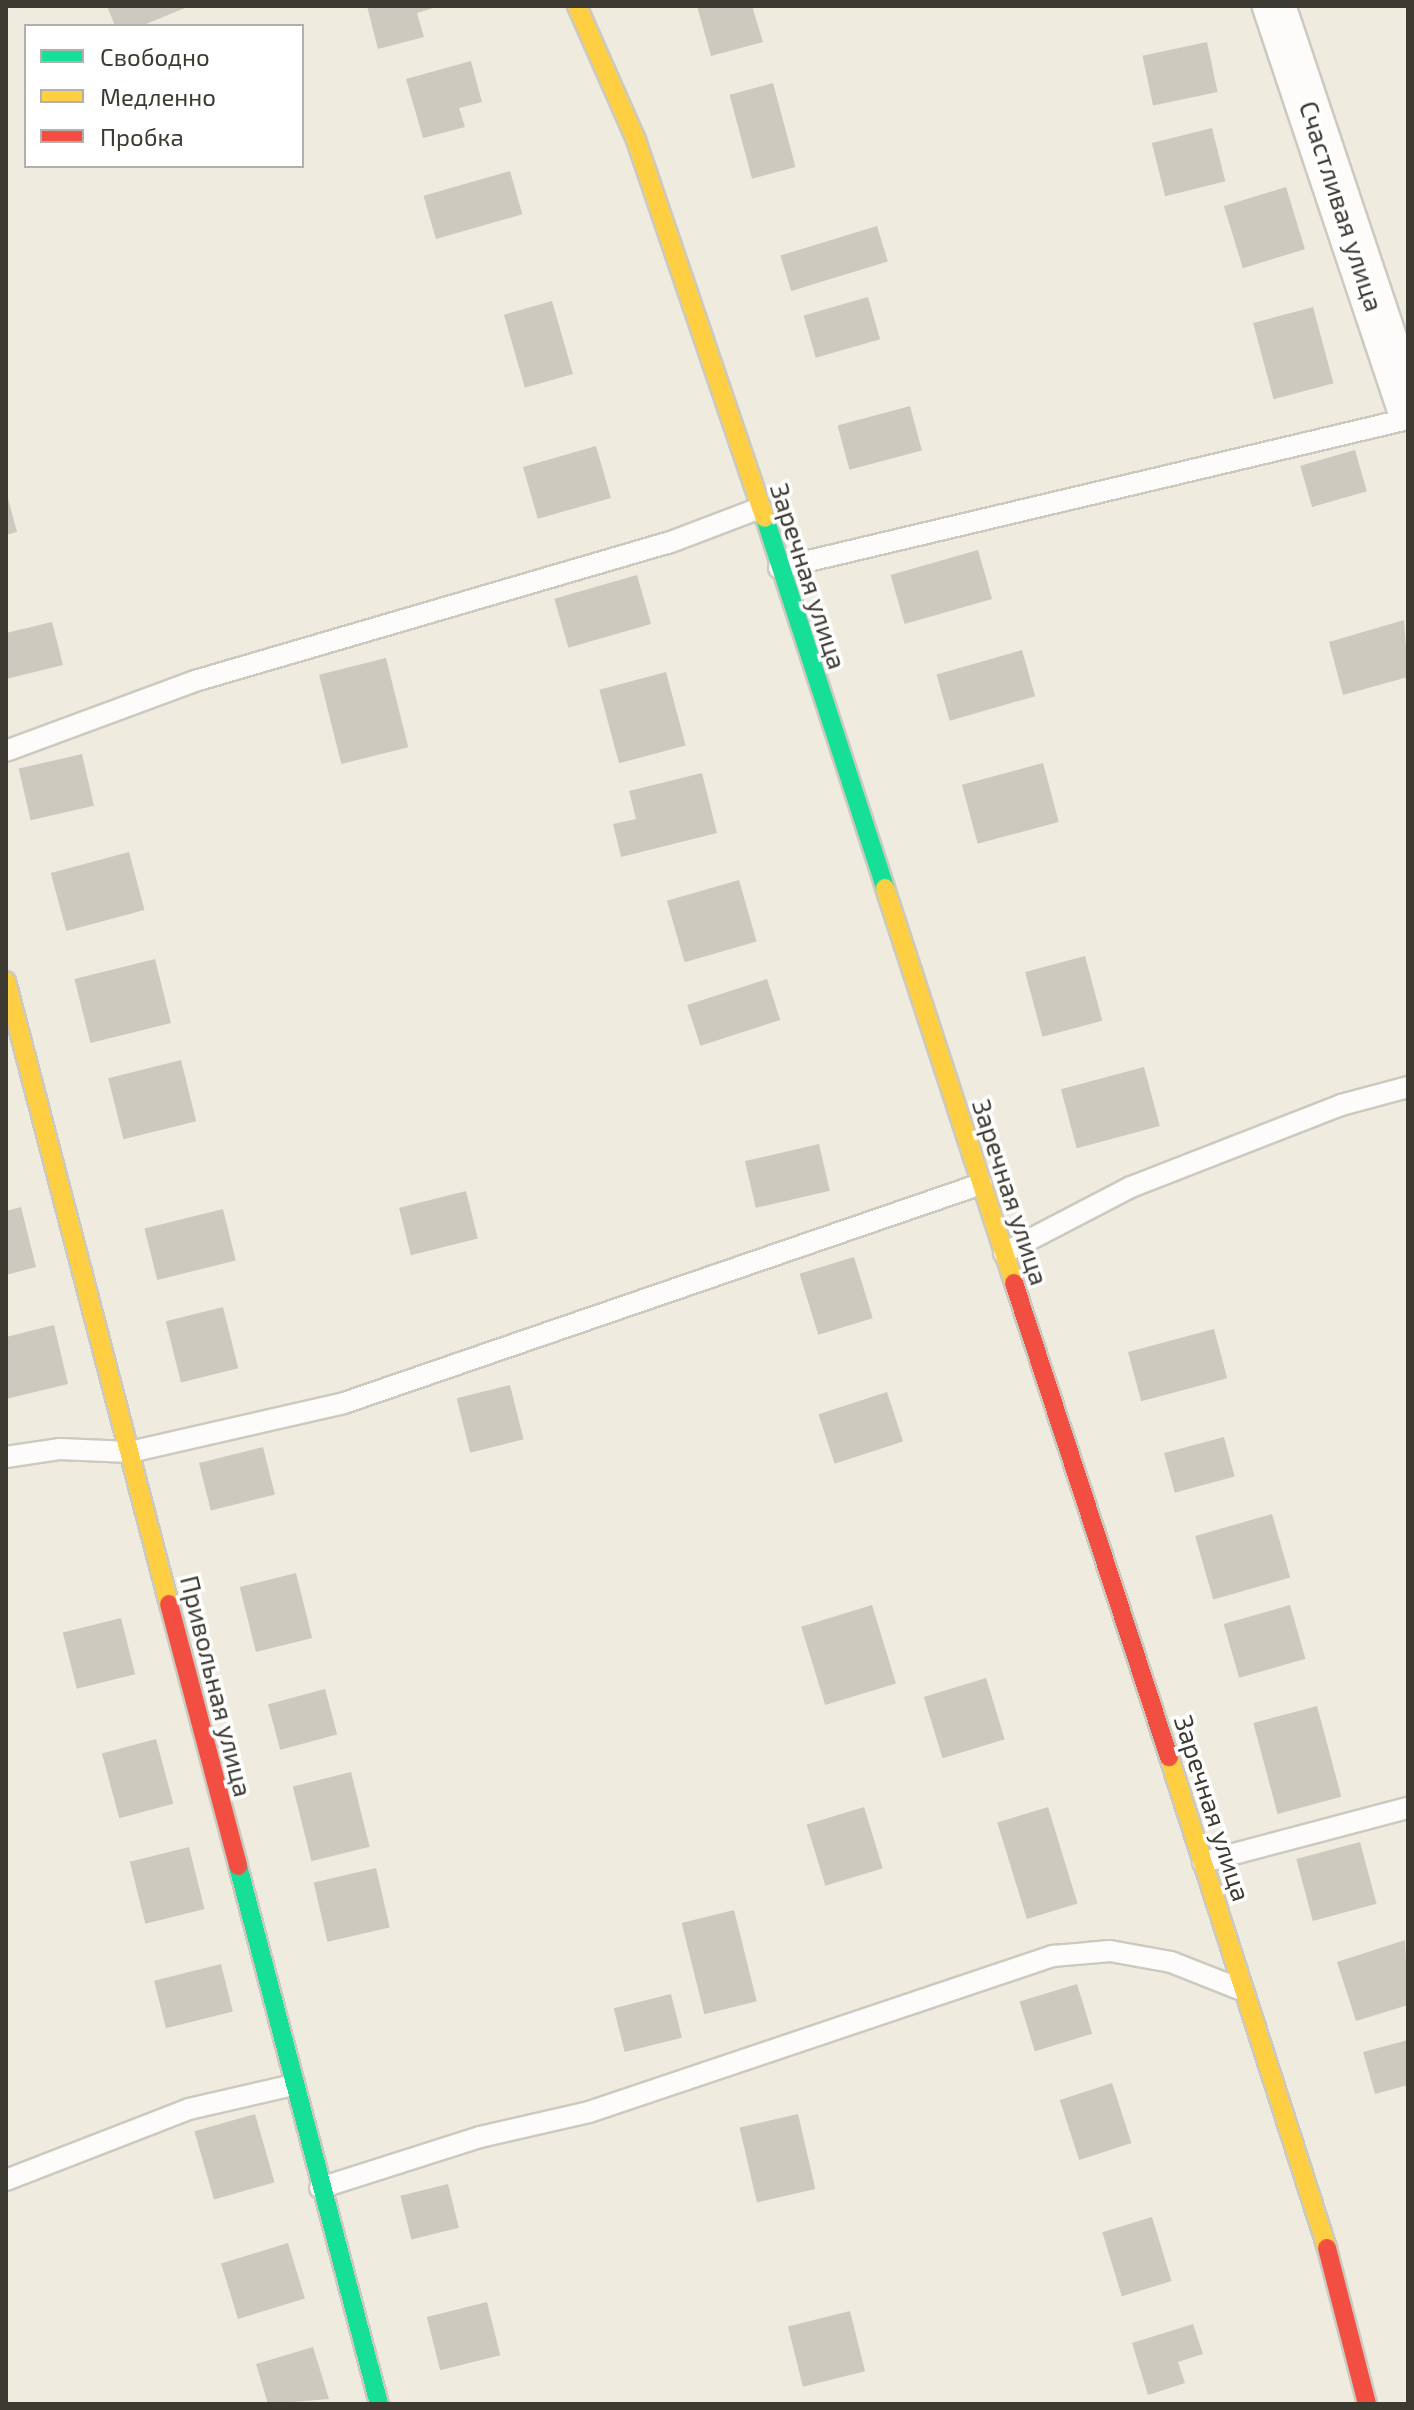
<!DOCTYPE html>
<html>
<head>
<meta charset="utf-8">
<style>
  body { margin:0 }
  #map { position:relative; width:1414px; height:2410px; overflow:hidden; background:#efecdf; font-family:"Exo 2",sans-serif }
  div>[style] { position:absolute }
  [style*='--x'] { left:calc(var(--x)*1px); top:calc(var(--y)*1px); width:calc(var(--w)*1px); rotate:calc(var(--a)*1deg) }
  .building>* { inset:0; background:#ccc9bf; transform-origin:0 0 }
  .roads { filter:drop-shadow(2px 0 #cccac0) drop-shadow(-2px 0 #cccac0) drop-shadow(0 2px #cccac0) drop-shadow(0 -2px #cccac0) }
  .lane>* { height:20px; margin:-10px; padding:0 10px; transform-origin:10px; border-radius:10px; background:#fdfcfa }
  .street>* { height:42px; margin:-21px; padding:0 21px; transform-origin:21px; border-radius:21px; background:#fdfcfa }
  .fast>* { height:18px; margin:-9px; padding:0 9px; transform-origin:9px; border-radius:9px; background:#16e098 }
  .slow>* { height:18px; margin:-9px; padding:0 9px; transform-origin:9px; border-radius:9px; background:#ffcf43 }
  .jam>* { height:18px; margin:-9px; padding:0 9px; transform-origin:9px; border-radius:9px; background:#f24e42 }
  span { translate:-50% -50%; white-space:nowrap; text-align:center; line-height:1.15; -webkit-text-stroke:7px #fff; paint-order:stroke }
  .street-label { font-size:26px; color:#3c3a31 }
  .frame { position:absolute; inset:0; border:8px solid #3c3a31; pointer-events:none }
  .legend { position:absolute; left:24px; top:24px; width:280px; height:144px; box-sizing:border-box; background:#fff; border:2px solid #b1b0ad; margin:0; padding:10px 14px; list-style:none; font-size:24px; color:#3c3a31 }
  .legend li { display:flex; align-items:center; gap:16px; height:40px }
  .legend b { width:40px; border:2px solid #b1b0ad }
</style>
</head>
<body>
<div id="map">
  <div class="building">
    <div style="clip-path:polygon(107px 6px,190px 6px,141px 26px,115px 26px)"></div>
    <div style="clip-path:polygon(367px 6px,437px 6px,437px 7px,417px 13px,424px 37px,378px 49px)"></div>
    <div style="clip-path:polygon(697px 6px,752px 6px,763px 42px,711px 56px)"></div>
    <div style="left:1207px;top:42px;width:51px;height:66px;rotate:78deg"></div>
    <div style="clip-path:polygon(471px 61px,482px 102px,459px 108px,465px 127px,423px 138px,406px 79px)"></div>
    <div style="left:773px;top:83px;width:87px;height:45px;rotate:75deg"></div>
    <div style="left:1212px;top:128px;width:55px;height:62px;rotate:76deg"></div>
    <div style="left:510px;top:171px;width:45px;height:90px;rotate:74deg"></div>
    <div style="left:1286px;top:187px;width:65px;height:65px;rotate:73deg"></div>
    <div style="left:877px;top:226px;width:37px;height:101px;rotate:73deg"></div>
    <div style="left:868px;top:297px;width:44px;height:67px;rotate:74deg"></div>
    <div style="left:552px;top:301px;width:76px;height:50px;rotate:74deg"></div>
    <div style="left:1313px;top:307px;width:79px;height:62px;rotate:75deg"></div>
    <div style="left:910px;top:406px;width:46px;height:75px;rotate:75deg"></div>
    <div style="left:596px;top:446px;width:54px;height:76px;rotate:74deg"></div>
    <div style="left:1355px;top:450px;width:43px;height:57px;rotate:74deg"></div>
    <div style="clip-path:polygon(6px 491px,17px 532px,6px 535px)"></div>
    <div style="left:978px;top:550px;width:51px;height:91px;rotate:74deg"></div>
    <div style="left:637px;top:575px;width:51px;height:86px;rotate:74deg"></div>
    <div style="clip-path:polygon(1404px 620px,1408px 677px,1343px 695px,1329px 642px)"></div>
    <div style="clip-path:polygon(52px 622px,63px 665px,6px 679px,6px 633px)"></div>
    <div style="left:1022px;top:650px;width:48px;height:89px;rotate:74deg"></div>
    <div style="left:386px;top:658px;width:92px;height:69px;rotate:76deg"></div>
    <div style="left:666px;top:672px;width:76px;height:69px;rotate:75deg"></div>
    <div style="left:82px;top:754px;width:53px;height:65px;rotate:77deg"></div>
    <div style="left:1043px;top:763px;width:61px;height:84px;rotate:75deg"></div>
    <div style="clip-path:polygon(702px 773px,717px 833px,621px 857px,613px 824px,636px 819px,629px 791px)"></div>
    <div style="left:129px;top:852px;width:60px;height:81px;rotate:75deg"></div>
    <div style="left:739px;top:880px;width:64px;height:75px;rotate:74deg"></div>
    <div style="left:1085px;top:956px;width:67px;height:62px;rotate:75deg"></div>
    <div style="left:155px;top:959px;width:66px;height:83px;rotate:76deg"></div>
    <div style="left:767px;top:979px;width:43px;height:84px;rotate:72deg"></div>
    <div style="left:181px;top:1060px;width:63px;height:75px;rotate:76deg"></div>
    <div style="left:1144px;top:1067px;width:61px;height:86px;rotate:75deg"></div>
    <div style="left:819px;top:1144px;width:48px;height:76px;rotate:77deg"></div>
    <div style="left:466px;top:1191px;width:49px;height:69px;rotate:76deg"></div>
    <div style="clip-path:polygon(21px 1207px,36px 1267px,6px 1275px,6px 1211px)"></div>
    <div style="left:223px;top:1209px;width:53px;height:81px;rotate:76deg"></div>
    <div style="left:854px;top:1257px;width:64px;height:57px;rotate:73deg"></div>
    <div style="left:223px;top:1307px;width:63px;height:59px;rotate:76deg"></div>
    <div style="clip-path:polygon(54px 1325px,68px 1384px,6px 1399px,6px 1337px)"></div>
    <div style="left:1214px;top:1329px;width:51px;height:89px;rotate:75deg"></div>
    <div style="left:510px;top:1385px;width:56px;height:55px;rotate:76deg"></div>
    <div style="left:887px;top:1392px;width:52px;height:72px;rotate:72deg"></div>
    <div style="left:1224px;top:1437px;width:41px;height:62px;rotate:75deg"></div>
    <div style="left:263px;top:1447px;width:49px;height:66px;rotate:76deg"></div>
    <div style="left:1272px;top:1514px;width:66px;height:80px;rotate:74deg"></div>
    <div style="left:296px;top:1573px;width:67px;height:58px;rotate:76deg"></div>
    <div style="left:872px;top:1605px;width:82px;height:74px;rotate:73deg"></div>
    <div style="left:1290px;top:1605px;width:56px;height:69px;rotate:74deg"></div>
    <div style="left:121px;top:1618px;width:58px;height:60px;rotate:76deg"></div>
    <div style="left:986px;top:1678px;width:64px;height:65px;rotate:73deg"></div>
    <div style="left:325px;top:1689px;width:47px;height:59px;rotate:75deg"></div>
    <div style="left:1317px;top:1706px;width:94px;height:66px;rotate:75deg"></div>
    <div style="left:156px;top:1739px;width:67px;height:56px;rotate:75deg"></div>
    <div style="left:351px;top:1772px;width:77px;height:60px;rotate:76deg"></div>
    <div style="left:864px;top:1807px;width:64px;height:60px;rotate:73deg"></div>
    <div style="left:1048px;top:1807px;width:101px;height:53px;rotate:73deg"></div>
    <div style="left:1360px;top:1842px;width:64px;height:66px;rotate:75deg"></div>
    <div style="left:189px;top:1847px;width:64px;height:61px;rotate:76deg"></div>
    <div style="left:376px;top:1868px;width:61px;height:64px;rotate:77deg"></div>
    <div style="left:734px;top:1910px;width:94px;height:54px;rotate:76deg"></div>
    <div style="clip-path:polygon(1405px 1940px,1408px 2005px,1356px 2021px,1337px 1962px)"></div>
    <div style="left:221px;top:1964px;width:49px;height:69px;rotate:76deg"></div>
    <div style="left:1077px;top:1984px;width:52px;height:60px;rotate:73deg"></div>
    <div style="left:671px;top:1994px;width:45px;height:59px;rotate:76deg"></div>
    <div style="clip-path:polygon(1408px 2040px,1408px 2085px,1375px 2094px,1363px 2052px)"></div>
    <div style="left:1112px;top:2083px;width:63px;height:55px;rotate:72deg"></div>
    <div style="left:255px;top:2114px;width:71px;height:63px;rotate:74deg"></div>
    <div style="left:798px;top:2114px;width:77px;height:60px;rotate:77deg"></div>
    <div style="left:448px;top:2184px;width:45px;height:49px;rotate:76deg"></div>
    <div style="left:1152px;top:2217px;width:67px;height:52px;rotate:73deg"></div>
    <div style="left:288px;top:2243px;width:58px;height:70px;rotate:73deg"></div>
    <div style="left:487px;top:2302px;width:55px;height:62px;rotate:76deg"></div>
    <div style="left:850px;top:2311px;width:62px;height:64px;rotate:76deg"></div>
    <div style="clip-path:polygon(1193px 2324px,1203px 2354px,1178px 2362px,1185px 2383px,1148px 2395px,1132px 2343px)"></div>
    <div style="clip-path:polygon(313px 2347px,329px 2399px,268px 2404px,256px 2364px)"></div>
  </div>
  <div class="roads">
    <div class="lane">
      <div style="--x:779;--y:568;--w:646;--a:-13.33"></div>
      <div style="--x:6;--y:751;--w:202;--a:-20.3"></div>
      <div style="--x:195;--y:681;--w:493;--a:-16.3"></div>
      <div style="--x:668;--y:543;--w:98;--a:-20.8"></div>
      <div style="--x:1004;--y:1253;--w:143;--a:-27.5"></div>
      <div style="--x:1131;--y:1187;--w:225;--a:-21.3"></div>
      <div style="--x:1341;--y:1105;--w:69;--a:-15"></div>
      <div style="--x:6;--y:1457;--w:55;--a:-8.4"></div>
      <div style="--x:60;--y:1449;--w:70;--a:2.5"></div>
      <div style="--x:130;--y:1452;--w:220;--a:-12.9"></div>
      <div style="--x:344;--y:1403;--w:674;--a:-18.97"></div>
      <div style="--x:1203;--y:1862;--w:212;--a:-14.8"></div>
      <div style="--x:6;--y:2180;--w:196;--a:-21.2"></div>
      <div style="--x:189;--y:2109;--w:107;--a:-13"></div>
      <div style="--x:320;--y:2188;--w:168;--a:-17.7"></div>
      <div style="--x:480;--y:2137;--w:112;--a:-12.9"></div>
      <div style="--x:589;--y:2112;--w:490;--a:-18.6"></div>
      <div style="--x:1053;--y:1956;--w:57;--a:-5"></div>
      <div style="--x:1110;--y:1951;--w:62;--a:10.2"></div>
      <div style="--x:1171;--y:1962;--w:76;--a:21.5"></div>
    </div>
    <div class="street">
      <div style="--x:1274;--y:6;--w:423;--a:71.5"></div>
    </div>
    <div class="fast">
      <div style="--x:765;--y:518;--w:389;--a:72"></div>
      <div style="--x:238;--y:1866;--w:556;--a:75.31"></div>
    </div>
    <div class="slow">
      <div style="--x:577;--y:6;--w:146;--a:66.2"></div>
      <div style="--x:636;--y:140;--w:399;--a:71.2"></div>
      <div style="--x:885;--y:888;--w:416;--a:71.9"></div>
      <div style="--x:6;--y:981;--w:644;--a:75.34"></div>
      <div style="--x:1169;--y:1757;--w:516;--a:72.16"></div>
    </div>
    <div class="jam">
      <div style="--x:1014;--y:1283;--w:499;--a:71.9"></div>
      <div style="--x:169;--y:1604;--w:271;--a:75.2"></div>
      <div style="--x:1327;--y:2248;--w:161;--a:75.6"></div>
    </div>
  </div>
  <div class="street-label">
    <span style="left:1342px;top:206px;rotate:72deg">Счастливая улица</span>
    <span style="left:809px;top:576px;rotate:72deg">Заречная улица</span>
    <span style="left:1011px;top:1192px;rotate:72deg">Заречная улица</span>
    <span style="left:217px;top:1686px;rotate:76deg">Привольная улица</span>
    <span style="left:1213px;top:1808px;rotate:72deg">Заречная улица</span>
  </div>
  <div class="frame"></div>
  <ul class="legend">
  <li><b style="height:10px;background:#16e098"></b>Свободно</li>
  <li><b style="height:10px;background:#ffcf43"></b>Медленно</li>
  <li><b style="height:10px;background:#f24e42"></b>Пробка</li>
  </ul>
</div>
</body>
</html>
